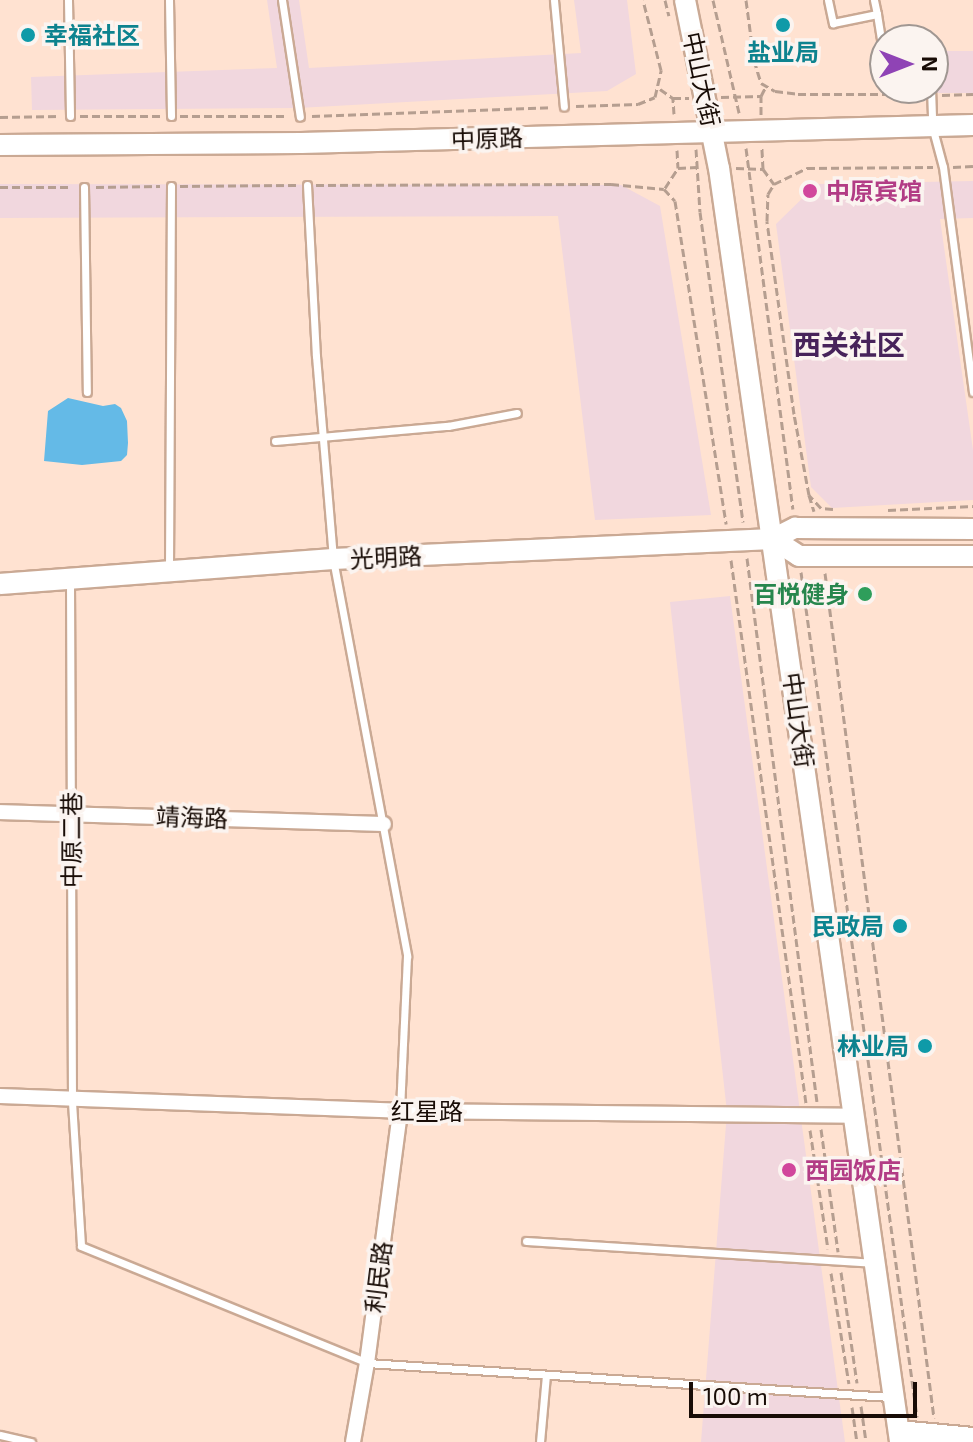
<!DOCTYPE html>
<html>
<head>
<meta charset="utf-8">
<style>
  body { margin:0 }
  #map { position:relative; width:973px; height:1442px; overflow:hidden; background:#ffe2d1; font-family:"Exo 2","Noto Sans SC",sans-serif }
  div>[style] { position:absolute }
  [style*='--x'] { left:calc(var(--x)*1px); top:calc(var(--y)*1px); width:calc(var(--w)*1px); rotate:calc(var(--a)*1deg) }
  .commercial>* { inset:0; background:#f1d7de; transform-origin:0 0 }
  .water>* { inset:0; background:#64bae7 }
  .path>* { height:3px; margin-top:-1.5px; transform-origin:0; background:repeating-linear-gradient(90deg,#b59e90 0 8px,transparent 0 12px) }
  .roads { filter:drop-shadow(2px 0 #caa994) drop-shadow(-2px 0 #caa994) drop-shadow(0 2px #caa994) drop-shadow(0 -2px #caa994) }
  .lane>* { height:7px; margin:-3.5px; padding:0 3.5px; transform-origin:3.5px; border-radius:3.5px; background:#fff }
  .street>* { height:14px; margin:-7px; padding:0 7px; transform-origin:7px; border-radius:7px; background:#fff }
  .secondary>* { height:20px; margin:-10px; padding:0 10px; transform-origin:10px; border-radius:10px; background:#fff }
  .dots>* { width:22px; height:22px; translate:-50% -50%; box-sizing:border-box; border:4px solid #fbf4f0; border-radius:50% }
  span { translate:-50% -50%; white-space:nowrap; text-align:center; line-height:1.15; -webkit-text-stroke:7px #fbf4f0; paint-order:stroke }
  .culture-label { font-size:24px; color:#0d838f; font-weight:700 }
  .left { translate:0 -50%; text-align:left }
  .right { translate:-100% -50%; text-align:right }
  .street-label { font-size:24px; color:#180c06 }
  .hotel-label { font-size:24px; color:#b23c85; font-weight:700 }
  .leisure-label { font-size:24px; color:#27864d; font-weight:700 }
  .quarter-label { font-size:28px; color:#47235a; font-weight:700 }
  .north { position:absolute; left:869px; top:24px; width:80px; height:80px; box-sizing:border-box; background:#fbf4f0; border:2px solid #a09792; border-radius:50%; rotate:90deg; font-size:22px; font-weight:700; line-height:32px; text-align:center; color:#180c06 }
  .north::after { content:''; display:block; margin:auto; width:28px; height:36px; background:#8f43b5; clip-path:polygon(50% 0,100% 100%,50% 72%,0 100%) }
  .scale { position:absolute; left:689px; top:1382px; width:228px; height:36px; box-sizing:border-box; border:4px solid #180c06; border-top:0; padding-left:10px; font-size:24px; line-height:28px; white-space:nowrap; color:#180c06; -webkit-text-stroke:6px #fbf4f0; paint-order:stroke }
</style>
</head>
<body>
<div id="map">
  <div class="commercial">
    <div style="clip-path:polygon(267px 0,299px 0,309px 68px,581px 53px,574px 0,627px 0,636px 74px,607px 91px,298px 108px,32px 110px,31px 77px,277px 68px)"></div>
    <div style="left:973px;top:51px;width:42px;height:39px;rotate:90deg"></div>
    <div style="clip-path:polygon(973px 181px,973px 218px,940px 219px,973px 450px,973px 500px,832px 508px,811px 487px,776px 224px,817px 184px)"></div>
    <div style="clip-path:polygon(0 184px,621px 185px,660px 206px,711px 515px,595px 520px,558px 216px,0 218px)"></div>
    <div style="clip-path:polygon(730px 596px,845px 1442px,701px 1442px,727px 1112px,670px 602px)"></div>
  </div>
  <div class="water">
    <div style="clip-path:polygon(68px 398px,103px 406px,115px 404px,121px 408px,127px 421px,128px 443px,127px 455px,121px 461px,82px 465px,44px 461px,48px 411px)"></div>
  </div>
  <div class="path">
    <div style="--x:665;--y:0;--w:16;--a:76"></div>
    <div style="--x:713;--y:0;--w:116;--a:77"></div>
    <div style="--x:746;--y:0;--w:61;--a:82.4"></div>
    <div style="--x:754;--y:60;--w:24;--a:73"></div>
    <div style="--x:761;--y:83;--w:16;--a:30"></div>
    <div style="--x:775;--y:91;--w:23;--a:7"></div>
    <div style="--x:798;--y:94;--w:124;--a:0"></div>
    <div style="--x:660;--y:89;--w:16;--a:35"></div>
    <div style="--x:942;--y:95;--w:31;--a:-2"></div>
    <div style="--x:721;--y:97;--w:40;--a:-1.4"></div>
    <div style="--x:576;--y:106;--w:62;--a:-1.8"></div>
    <div style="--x:638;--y:104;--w:18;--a:-22"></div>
    <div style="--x:655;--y:97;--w:28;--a:-77"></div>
    <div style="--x:661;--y:70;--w:72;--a:-104.4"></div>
    <div style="--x:674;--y:114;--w:16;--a:-94"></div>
    <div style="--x:673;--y:98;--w:16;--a:0"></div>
    <div style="--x:761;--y:115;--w:19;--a:-90"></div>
    <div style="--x:761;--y:96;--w:11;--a:-63"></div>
    <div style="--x:80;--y:116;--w:80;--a:0"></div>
    <div style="--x:180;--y:116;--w:108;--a:0"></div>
    <div style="--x:312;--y:116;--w:240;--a:-2.1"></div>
    <div style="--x:0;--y:117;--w:60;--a:-1"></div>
    <div style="--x:746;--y:148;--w:364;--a:82.6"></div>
    <div style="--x:696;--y:149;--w:63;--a:86.4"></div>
    <div style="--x:700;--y:212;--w:313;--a:82.1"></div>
    <div style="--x:677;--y:150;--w:18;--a:87"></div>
    <div style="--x:678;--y:168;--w:19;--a:-3"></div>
    <div style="--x:953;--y:167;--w:20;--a:-3"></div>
    <div style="--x:736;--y:168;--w:27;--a:2"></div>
    <div style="--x:763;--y:169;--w:22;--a:-93"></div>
    <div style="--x:763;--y:169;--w:19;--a:54"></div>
    <div style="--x:316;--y:185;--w:295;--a:-0.2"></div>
    <div style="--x:611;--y:184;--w:53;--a:5.4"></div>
    <div style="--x:664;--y:189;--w:16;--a:47"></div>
    <div style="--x:675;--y:201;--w:327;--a:81"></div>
    <div style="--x:180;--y:186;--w:116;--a:-0.5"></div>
    <div style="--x:0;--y:187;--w:72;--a:0"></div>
    <div style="--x:96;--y:187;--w:64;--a:-0.9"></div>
    <div style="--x:665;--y:188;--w:24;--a:-57"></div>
    <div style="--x:809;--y:495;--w:17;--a:73"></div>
    <div style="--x:833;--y:509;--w:12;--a:-175"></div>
    <div style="--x:821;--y:508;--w:18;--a:-133"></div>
    <div style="--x:809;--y:495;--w:82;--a:-100.5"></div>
    <div style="--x:794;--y:414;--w:195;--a:-98"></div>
    <div style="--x:767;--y:221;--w:27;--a:-88"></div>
    <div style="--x:768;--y:194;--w:12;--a:-59"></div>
    <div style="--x:774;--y:184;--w:37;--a:-26"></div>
    <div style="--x:807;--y:168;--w:126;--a:-0.5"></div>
    <div style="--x:888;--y:510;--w:85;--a:-2.7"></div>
    <div style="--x:747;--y:558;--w:548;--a:82.67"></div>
    <div style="--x:731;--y:560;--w:548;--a:82.14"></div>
    <div style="--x:801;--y:572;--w:853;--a:82.18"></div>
    <div style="--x:825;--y:573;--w:852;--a:82.65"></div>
    <div style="--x:821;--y:1129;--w:124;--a:82.1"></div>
    <div style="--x:810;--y:1130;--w:120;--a:81.4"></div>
    <div style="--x:841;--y:1272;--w:112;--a:81.8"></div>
    <div style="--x:831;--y:1273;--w:112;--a:80.8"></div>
    <div style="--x:861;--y:1406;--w:36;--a:82"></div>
    <div style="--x:852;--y:1407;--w:35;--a:82"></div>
  </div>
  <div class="roads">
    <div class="lane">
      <div style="--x:68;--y:0;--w:116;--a:89"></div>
      <div style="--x:169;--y:0;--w:116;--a:89"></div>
      <div style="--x:282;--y:0;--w:118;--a:81.3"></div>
      <div style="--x:554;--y:0;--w:107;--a:84.7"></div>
      <div style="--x:828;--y:0;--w:24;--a:78"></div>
      <div style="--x:833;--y:23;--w:45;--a:-11.6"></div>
      <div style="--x:877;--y:14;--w:24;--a:81"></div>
      <div style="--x:881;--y:38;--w:49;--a:2.3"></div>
      <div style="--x:874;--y:0;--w:14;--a:78"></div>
      <div style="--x:931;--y:88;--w:38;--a:88"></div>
      <div style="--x:932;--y:126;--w:42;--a:75"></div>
      <div style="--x:943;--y:167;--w:227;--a:82.4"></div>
      <div style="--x:307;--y:185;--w:171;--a:87"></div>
      <div style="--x:316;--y:356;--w:204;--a:85.2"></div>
      <div style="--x:333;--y:559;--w:404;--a:79.4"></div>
      <div style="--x:407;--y:956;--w:155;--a:92.6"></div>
      <div style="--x:84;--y:187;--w:205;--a:89.2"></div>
      <div style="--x:275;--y:441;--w:174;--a:-5"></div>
      <div style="--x:448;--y:426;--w:70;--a:-10.7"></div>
      <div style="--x:169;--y:568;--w:382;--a:-89.7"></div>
      <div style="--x:70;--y:580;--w:522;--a:89.78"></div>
      <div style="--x:72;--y:1102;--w:144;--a:86.4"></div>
      <div style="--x:81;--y:1246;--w:309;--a:22.2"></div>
      <div style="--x:367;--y:1363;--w:524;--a:3.72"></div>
      <div style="--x:526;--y:1241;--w:347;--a:3.6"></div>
      <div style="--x:0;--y:1435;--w:32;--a:13"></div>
      <div style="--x:540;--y:1442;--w:67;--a:-84.9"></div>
    </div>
    <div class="street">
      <div style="--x:0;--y:812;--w:384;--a:1.8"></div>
      <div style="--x:0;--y:1096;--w:400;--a:2.1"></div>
      <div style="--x:400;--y:1111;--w:455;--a:0.6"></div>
      <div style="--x:353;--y:1442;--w:80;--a:-80"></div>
      <div style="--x:367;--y:1363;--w:254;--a:-82.5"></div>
    </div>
    <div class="secondary">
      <div style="--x:685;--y:0;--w:171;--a:78.6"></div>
      <div style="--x:719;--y:168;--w:1287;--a:81.91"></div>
      <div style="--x:0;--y:145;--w:301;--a:-0.4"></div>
      <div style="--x:301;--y:143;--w:672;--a:-1.53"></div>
      <div style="--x:773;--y:539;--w:31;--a:33"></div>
      <div style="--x:799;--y:556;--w:174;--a:0"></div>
      <div style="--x:0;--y:584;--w:334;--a:-4.3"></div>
      <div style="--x:333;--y:559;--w:440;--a:-2.6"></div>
      <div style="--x:773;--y:539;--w:25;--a:-27"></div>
      <div style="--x:795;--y:528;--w:178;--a:0.3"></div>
      <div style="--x:899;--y:1431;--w:74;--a:5.4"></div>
    </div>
  </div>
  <div class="dots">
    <div style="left:783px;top:25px;background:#0f9aa8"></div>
    <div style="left:28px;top:35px;background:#0f9aa8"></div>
    <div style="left:810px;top:191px;background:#d1479c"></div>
    <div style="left:865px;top:594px;background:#2e9e5b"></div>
    <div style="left:900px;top:926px;background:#0f9aa8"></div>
    <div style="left:925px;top:1046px;background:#0f9aa8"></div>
    <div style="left:789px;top:1170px;background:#d1479c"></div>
  </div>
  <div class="culture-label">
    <span class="left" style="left:44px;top:35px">幸福社区</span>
    <span style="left:783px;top:52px">盐业局</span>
    <span class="right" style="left:884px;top:926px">民政局</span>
    <span class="right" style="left:909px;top:1046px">林业局</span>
  </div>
  <div class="street-label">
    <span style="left:702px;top:79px;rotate:78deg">中山大街</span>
    <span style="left:487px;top:138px;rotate:-2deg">中原路</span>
    <span style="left:386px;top:557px;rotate:-3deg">光明路</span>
    <span style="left:799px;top:720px;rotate:82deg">中山大街</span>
    <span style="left:192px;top:817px;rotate:2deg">靖海路</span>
    <span style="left:71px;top:840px;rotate:-90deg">中原二巷</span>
    <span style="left:427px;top:1111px">红星路</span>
    <span style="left:378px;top:1277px;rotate:-83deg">利民路</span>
  </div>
  <div class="hotel-label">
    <span class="left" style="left:826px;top:191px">中原宾馆</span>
    <span class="left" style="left:805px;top:1170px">西园饭店</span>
  </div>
  <div class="leisure-label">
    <span class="right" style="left:849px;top:594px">百悦健身</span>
  </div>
  <div class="quarter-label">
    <span style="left:849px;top:344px">西关社区</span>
  </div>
  <div class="north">N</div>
  <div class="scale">100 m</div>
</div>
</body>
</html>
